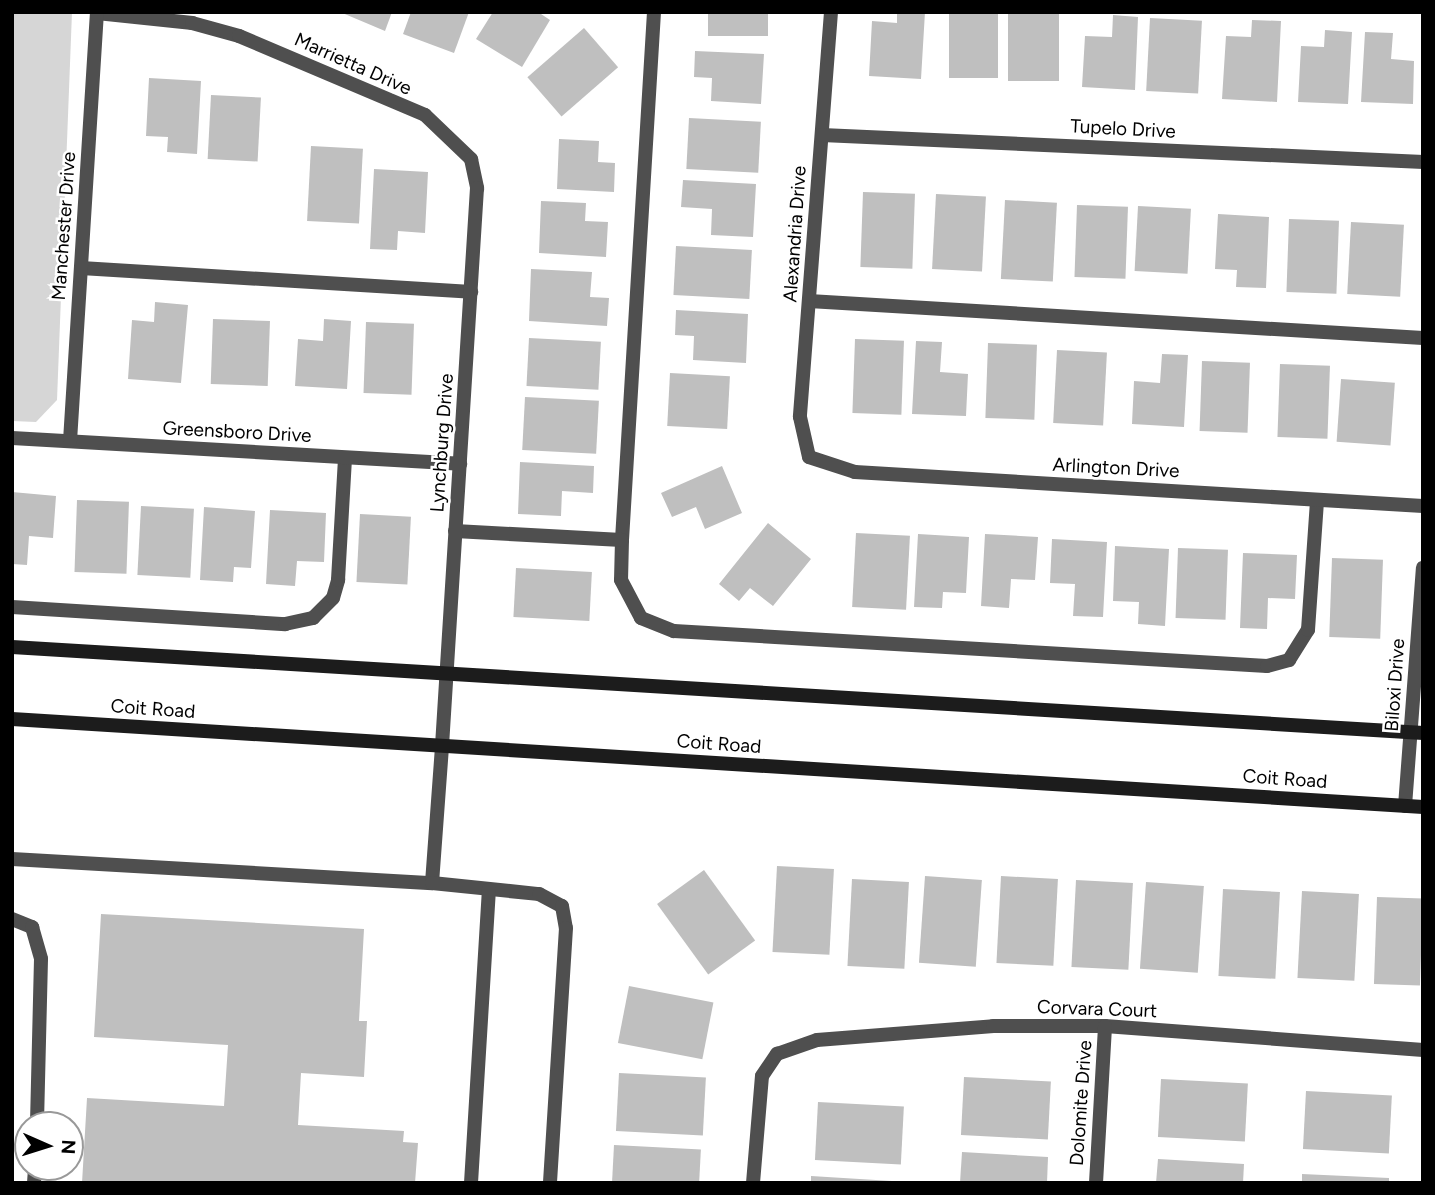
<!DOCTYPE html>
<html>
<head>
<meta charset="utf-8">
<style>
  body { margin:0 }
  #map { position:relative; width:1435px; height:1195px; overflow:hidden; background:#fff; font-family:Figtree,sans-serif }
  div>[style] { position:absolute }
  [style*='--x'] { left:calc(var(--x)*1px); top:calc(var(--y)*1px); width:calc(var(--w)*1px); rotate:calc(var(--a)*1deg) }
  .green>* { inset:0; background:#d6d6d6 }
  .building>* { inset:0; background:#bfbfbf; transform-origin:0 0 }
  .lane>* { height:14px; margin:-7px; padding:0 7px; transform-origin:7px; border-radius:7px; background:#4f4f4f }
  .street>* { height:14px; margin:-7px; padding:0 7px; transform-origin:7px; border-radius:7px; background:#4f4f4f }
  .secondary>* { height:14px; margin:-7px; padding:0 7px; transform-origin:7px; border-radius:7px; background:#1c1c1c }
  span { translate:-50% -50%; white-space:nowrap; text-align:center; line-height:1.15; -webkit-text-stroke:5px #fff; paint-order:stroke }
  .street-label { font-size:19px; color:#000 }
  .frame { position:absolute; inset:0; border:14px solid #000; pointer-events:none }
  .north { position:absolute; left:14px; top:1111px; width:70px; height:70px; box-sizing:border-box; background:#fff; border:2px solid #999; border-radius:50%; rotate:93deg; font-size:19px; font-weight:700; line-height:28px; text-align:center; color:#000 }
  .north::after { content:''; display:block; margin:auto; width:24px; height:32px; background:#000; clip-path:polygon(50% 0,100% 100%,50% 72%,0 100%) }
</style>
</head>
<body>
<div id="map">
  <div class="green">
    <div style="clip-path:polygon(12px 12px,72px 12px,57px 400px,36px 422px,12px 421px)"></div>
  </div>
  <div class="building">
    <div style="clip-path:polygon(340px 12px,392px 12px,385px 31px)"></div>
    <div style="clip-path:polygon(411px 12px,469px 12px,454px 53px,403px 34px)"></div>
    <div style="clip-path:polygon(493px 12px,538px 12px,550px 20px,522px 67px,476px 39px)"></div>
    <div style="left:708px;top:12px;width:60px;height:24px"></div>
    <div style="clip-path:polygon(897px 12px,925px 12px,921px 79px,869px 76px,872px 21px,897px 23px)"></div>
    <div style="left:949px;top:12px;width:49px;height:66px"></div>
    <div style="left:1008px;top:12px;width:51px;height:69px"></div>
    <div style="clip-path:polygon(1113px 15px,1138px 17px,1135px 90px,1082px 87px,1085px 36px,1112px 37px)"></div>
    <div style="left:1150px;top:18px;width:52px;height:73px;rotate:3deg"></div>
    <div style="clip-path:polygon(1252px 20px,1281px 21px,1277px 102px,1222px 99px,1226px 36px,1251px 37px)"></div>
    <div style="left:584px;top:28px;width:52px;height:75px;rotate:49deg"></div>
    <div style="clip-path:polygon(1325px 30px,1352px 32px,1348px 104px,1298px 102px,1301px 46px,1324px 47px)"></div>
    <div style="clip-path:polygon(1365px 32px,1393px 33px,1391px 59px,1414px 61px,1413px 104px,1361px 102px)"></div>
    <div style="clip-path:polygon(695px 51px,764px 54px,761px 104px,711px 101px,712px 78px,694px 77px)"></div>
    <div style="clip-path:polygon(149px 78px,201px 81px,197px 154px,167px 152px,168px 137px,146px 136px)"></div>
    <div style="left:211px;top:95px;width:50px;height:64px;rotate:3deg"></div>
    <div style="left:689px;top:118px;width:72px;height:51px;rotate:3deg"></div>
    <div style="clip-path:polygon(559px 139px,599px 141px,598px 162px,615px 163px,614px 192px,557px 189px)"></div>
    <div style="left:311px;top:146px;width:52px;height:75px;rotate:3deg"></div>
    <div style="clip-path:polygon(374px 169px,428px 172px,425px 233px,398px 231px,397px 250px,370px 249px)"></div>
    <div style="clip-path:polygon(683px 180px,756px 184px,753px 237px,711px 235px,712px 209px,681px 207px)"></div>
    <div style="left:863px;top:192px;width:52px;height:75px;rotate:2deg"></div>
    <div style="left:936px;top:194px;width:50px;height:75px;rotate:3deg"></div>
    <div style="left:1005px;top:200px;width:52px;height:79px;rotate:3deg"></div>
    <div style="clip-path:polygon(541px 201px,586px 203px,585px 221px,608px 222px,606px 257px,539px 253px)"></div>
    <div style="left:1077px;top:205px;width:51px;height:72px;rotate:2deg"></div>
    <div style="left:1138px;top:206px;width:53px;height:65px;rotate:3deg"></div>
    <div style="clip-path:polygon(1218px 214px,1269px 217px,1266px 288px,1236px 287px,1237px 270px,1215px 269px)"></div>
    <div style="left:1289px;top:219px;width:50px;height:73px;rotate:2deg"></div>
    <div style="left:1351px;top:222px;width:53px;height:72px;rotate:3deg"></div>
    <div style="left:676px;top:246px;width:76px;height:49px;rotate:3deg"></div>
    <div style="clip-path:polygon(531px 269px,592px 272px,590px 297px,609px 298px,607px 326px,529px 321px)"></div>
    <div style="clip-path:polygon(155px 302px,188px 305px,181px 383px,128px 379px,132px 320px,154px 322px)"></div>
    <div style="clip-path:polygon(676px 310px,748px 314px,746px 363px,693px 360px,694px 336px,675px 335px)"></div>
    <div style="left:213px;top:319px;width:57px;height:65px;rotate:2deg"></div>
    <div style="clip-path:polygon(324px 319px,351px 321px,347px 389px,295px 386px,298px 339px,323px 341px)"></div>
    <div style="left:366px;top:322px;width:48px;height:71px;rotate:2deg"></div>
    <div style="left:529px;top:338px;width:72px;height:48px;rotate:3deg"></div>
    <div style="left:855px;top:339px;width:49px;height:74px;rotate:2deg"></div>
    <div style="clip-path:polygon(916px 341px,942px 342px,940px 372px,968px 374px,966px 416px,912px 414px)"></div>
    <div style="left:988px;top:343px;width:49px;height:75px;rotate:2deg"></div>
    <div style="left:1057px;top:350px;width:50px;height:73px;rotate:3deg"></div>
    <div style="clip-path:polygon(1162px 354px,1188px 355px,1184px 427px,1132px 424px,1134px 381px,1160px 383px)"></div>
    <div style="left:1202px;top:361px;width:48px;height:70px;rotate:2deg"></div>
    <div style="left:1280px;top:364px;width:50px;height:73px;rotate:2deg"></div>
    <div style="left:670px;top:373px;width:60px;height:53px;rotate:3deg"></div>
    <div style="left:1341px;top:379px;width:54px;height:63px;rotate:4deg"></div>
    <div style="left:525px;top:397px;width:74px;height:53px;rotate:3deg"></div>
    <div style="clip-path:polygon(520px 462px,594px 466px,593px 493px,562px 491px,561px 516px,518px 514px)"></div>
    <div style="clip-path:polygon(722px 466px,742px 513px,705px 529px,696px 507px,672px 517px,661px 493px)"></div>
    <div style="clip-path:polygon(12px 492px,56px 496px,53px 538px,29px 536px,27px 565px,12px 564px)"></div>
    <div style="left:77px;top:500px;width:52px;height:72px;rotate:2deg"></div>
    <div style="left:141px;top:506px;width:53px;height:69px;rotate:3deg"></div>
    <div style="clip-path:polygon(204px 507px,255px 511px,251px 568px,234px 567px,233px 582px,200px 580px)"></div>
    <div style="clip-path:polygon(270px 510px,326px 513px,324px 562px,297px 561px,295px 586px,266px 584px)"></div>
    <div style="left:360px;top:514px;width:51px;height:68px;rotate:3deg"></div>
    <div style="clip-path:polygon(768px 523px,811px 559px,773px 606px,750px 588px,739px 601px,719px 584px)"></div>
    <div style="left:856px;top:533px;width:54px;height:74px;rotate:3deg"></div>
    <div style="clip-path:polygon(918px 534px,969px 537px,966px 593px,943px 592px,942px 608px,914px 607px)"></div>
    <div style="clip-path:polygon(985px 534px,1038px 537px,1035px 580px,1011px 579px,1009px 608px,981px 606px)"></div>
    <div style="clip-path:polygon(1052px 539px,1107px 542px,1103px 617px,1073px 616px,1075px 584px,1050px 583px)"></div>
    <div style="clip-path:polygon(1115px 546px,1169px 549px,1165px 626px,1138px 624px,1139px 602px,1113px 601px)"></div>
    <div style="left:1178px;top:548px;width:50px;height:70px;rotate:2deg"></div>
    <div style="clip-path:polygon(1243px 553px,1297px 555px,1295px 599px,1268px 598px,1267px 629px,1240px 628px)"></div>
    <div style="left:1332px;top:558px;width:51px;height:79px;rotate:2deg"></div>
    <div style="left:516px;top:568px;width:76px;height:49px;rotate:3deg"></div>
    <div style="left:777px;top:866px;width:57px;height:86px;rotate:3deg"></div>
    <div style="left:704px;top:870px;width:87px;height:58px;rotate:54deg"></div>
    <div style="left:925px;top:876px;width:57px;height:87px;rotate:4deg"></div>
    <div style="left:1001px;top:876px;width:57px;height:87px;rotate:3deg"></div>
    <div style="left:852px;top:879px;width:57px;height:87px;rotate:3deg"></div>
    <div style="left:1076px;top:880px;width:57px;height:87px;rotate:3deg"></div>
    <div style="left:1146px;top:882px;width:58px;height:87px;rotate:4deg"></div>
    <div style="left:1223px;top:889px;width:57px;height:87px;rotate:3deg"></div>
    <div style="left:1302px;top:891px;width:57px;height:87px;rotate:3deg"></div>
    <div style="left:1377px;top:897px;width:46px;height:87px;rotate:2deg"></div>
    <div style="clip-path:polygon(101px 914px,364px 929px,359px 1021px,367px 1021px,364px 1077px,301px 1073px,298px 1125px,404px 1131px,403px 1142px,418px 1143px,415px 1183px,82px 1183px,87px 1098px,224px 1106px,228px 1045px,94px 1037px)"></div>
    <div style="left:629px;top:986px;width:86px;height:58px;rotate:11deg"></div>
    <div style="left:619px;top:1073px;width:87px;height:58px;rotate:3deg"></div>
    <div style="left:964px;top:1077px;width:87px;height:58px;rotate:3deg"></div>
    <div style="left:1161px;top:1079px;width:87px;height:58px;rotate:3deg"></div>
    <div style="left:1306px;top:1091px;width:86px;height:58px;rotate:3deg"></div>
    <div style="left:818px;top:1102px;width:86px;height:58px;rotate:3deg"></div>
    <div style="left:614px;top:1145px;width:87px;height:38px;rotate:3deg"></div>
    <div style="clip-path:polygon(962px 1152px,1048px 1157px,1047px 1183px,960px 1183px)"></div>
    <div style="clip-path:polygon(1158px 1159px,1244px 1164px,1243px 1183px,1156px 1183px)"></div>
    <div style="clip-path:polygon(1302px 1174px,1389px 1178px,1389px 1183px,1302px 1183px)"></div>
    <div style="clip-path:polygon(811px 1176px,892px 1181px,892px 1183px,811px 1183px)"></div>
  </div>
  <div class="lane">
    <div style="--x:654;--y:12;--w:529;--a:93.47"></div>
    <div style="--x:622;--y:540;--w:40;--a:91.4"></div>
    <div style="--x:621;--y:580;--w:43;--a:62.2"></div>
    <div style="--x:641;--y:618;--w:35;--a:22"></div>
    <div style="--x:674;--y:631;--w:594;--a:3.38"></div>
    <div style="--x:1267;--y:666;--w:23;--a:-15"></div>
    <div style="--x:1289;--y:660;--w:36;--a:-58"></div>
    <div style="--x:1308;--y:630;--w:130;--a:-86"></div>
    <div style="--x:81;--y:268;--w:391;--a:3.5"></div>
    <div style="--x:809;--y:301;--w:615;--a:3.45"></div>
    <div style="--x:455;--y:531;--w:167;--a:3.1"></div>
    <div style="--x:12;--y:607;--w:274;--a:3.6"></div>
    <div style="--x:285;--y:624;--w:29;--a:-12"></div>
    <div style="--x:313;--y:618;--w:28;--a:-45"></div>
    <div style="--x:333;--y:598;--w:19;--a:-74"></div>
    <div style="--x:338;--y:580;--w:122;--a:-86.7"></div>
    <div style="--x:12;--y:859;--w:421;--a:3.3"></div>
    <div style="--x:432;--y:883;--w:137;--a:-85.8"></div>
    <div style="--x:432;--y:883;--w:108;--a:5.9"></div>
    <div style="--x:539;--y:894;--w:26;--a:28"></div>
    <div style="--x:562;--y:906;--w:22;--a:80"></div>
    <div style="--x:566;--y:928;--w:256;--a:93.6"></div>
    <div style="--x:12;--y:919;--w:22;--a:22"></div>
    <div style="--x:32;--y:927;--w:33;--a:74"></div>
    <div style="--x:41;--y:959;--w:166;--a:91.4"></div>
    <div style="--x:34;--y:1183;--w:16;--a:-86"></div>
    <div style="--x:471;--y:1183;--w:294;--a:-86.5"></div>
  </div>
  <div class="street">
    <div style="--x:831;--y:12;--w:406;--a:94.4"></div>
    <div style="--x:800;--y:417;--w:41;--a:77.3"></div>
    <div style="--x:809;--y:457;--w:48;--a:18.1"></div>
    <div style="--x:855;--y:472;--w:569;--a:3.43"></div>
    <div style="--x:97;--y:13;--w:96;--a:6"></div>
    <div style="--x:192;--y:23;--w:49;--a:15.5"></div>
    <div style="--x:239;--y:36;--w:202;--a:23"></div>
    <div style="--x:425;--y:115;--w:64;--a:43.7"></div>
    <div style="--x:471;--y:159;--w:30;--a:78"></div>
    <div style="--x:477;--y:188;--w:559;--a:93.59"></div>
    <div style="--x:822;--y:135;--w:602;--a:2.57"></div>
    <div style="--x:12;--y:438;--w:449;--a:3.3"></div>
    <div style="--x:70;--y:441;--w:430;--a:-86.4"></div>
    <div style="--x:1405;--y:806;--w:239;--a:-85.7"></div>
    <div style="--x:753;--y:1183;--w:107;--a:-85.2"></div>
    <div style="--x:762;--y:1076;--w:27;--a:-56"></div>
    <div style="--x:777;--y:1054;--w:42;--a:-19.3"></div>
    <div style="--x:817;--y:1040;--w:177;--a:-4.5"></div>
    <div style="--x:993;--y:1026;--w:112;--a:0"></div>
    <div style="--x:1105;--y:1026;--w:319;--a:4.3"></div>
    <div style="--x:1096;--y:1183;--w:157;--a:-86.7"></div>
  </div>
  <div class="secondary">
    <div style="--x:12;--y:647;--w:1414;--a:3.49"></div>
    <div style="--x:12;--y:719;--w:1414;--a:3.57"></div>
  </div>
  <div class="street-label">
    <span style="left:353px;top:64px;rotate:24deg">Marrietta Drive</span>
    <span style="left:1123px;top:129px;rotate:3deg">Tupelo Drive</span>
    <span style="left:64px;top:226px;rotate:-86deg">Manchester Drive</span>
    <span style="left:795px;top:234px;rotate:-86deg">Alexandria Drive</span>
    <span style="left:237px;top:432px;rotate:3deg">Greensboro Drive</span>
    <span style="left:442px;top:443px;rotate:-86deg">Lynchburg Drive</span>
    <span style="left:1116px;top:468px;rotate:3deg">Arlington Drive</span>
    <span style="left:1395px;top:685px;rotate:-86deg">Biloxi Drive</span>
    <span style="left:153px;top:709px;rotate:4deg">Coit Road</span>
    <span style="left:719px;top:744px;rotate:4deg">Coit Road</span>
    <span style="left:1285px;top:779px;rotate:4deg">Coit Road</span>
    <span style="left:1097px;top:1009px;rotate:2deg">Corvara Court</span>
    <span style="left:1081px;top:1103px;rotate:-86deg">Dolomite Drive</span>
  </div>
  <div class="frame"></div>
  <div class="north">N</div>
</div>
</body>
</html>
